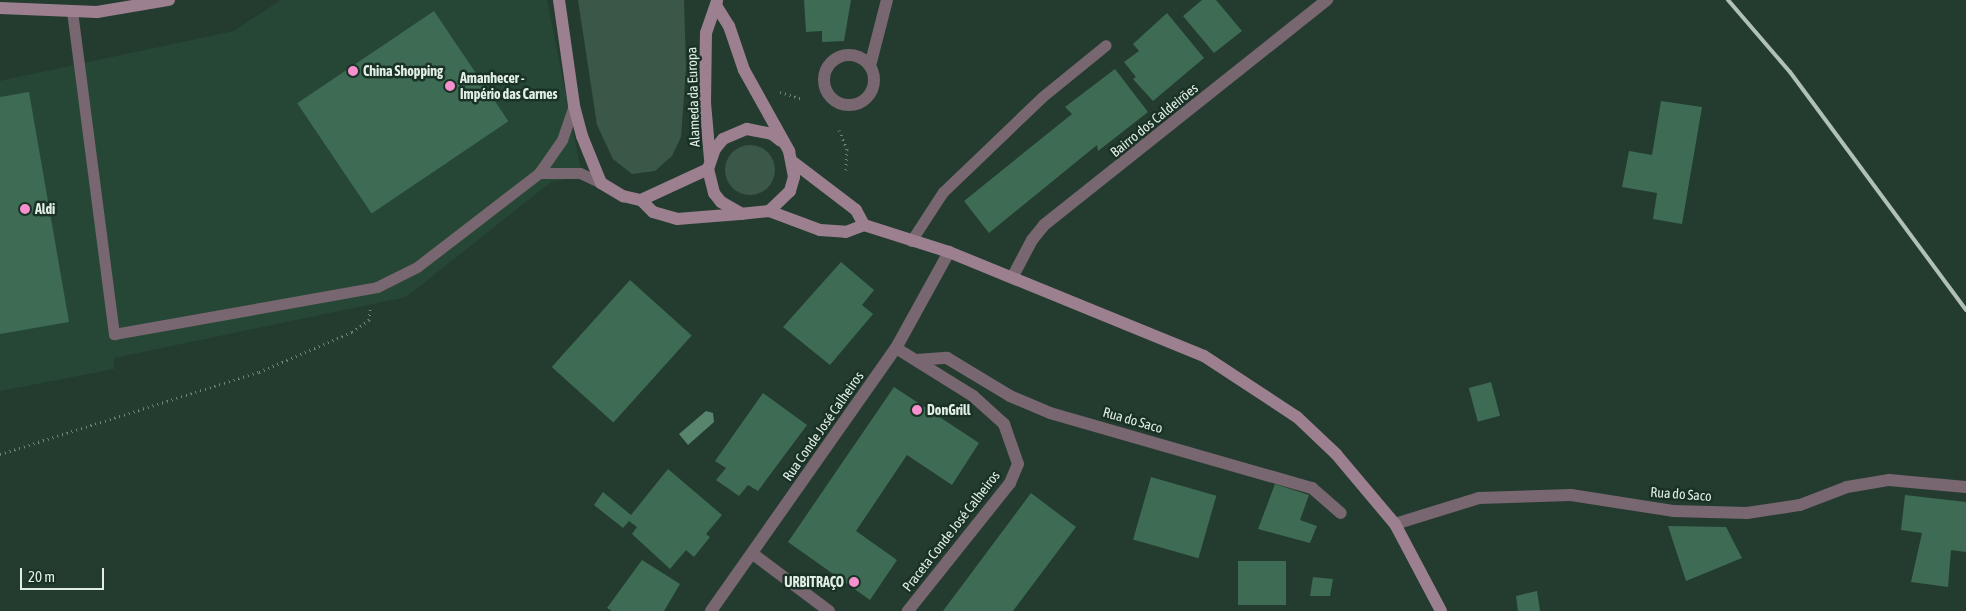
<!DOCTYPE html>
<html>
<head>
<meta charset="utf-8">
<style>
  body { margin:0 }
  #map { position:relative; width:1966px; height:611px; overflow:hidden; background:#243c2f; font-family:"Asap Condensed",sans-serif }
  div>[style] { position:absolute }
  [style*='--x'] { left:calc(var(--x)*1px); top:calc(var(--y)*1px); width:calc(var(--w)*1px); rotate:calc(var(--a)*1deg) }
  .built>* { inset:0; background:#274736 }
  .green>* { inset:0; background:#3a5747 }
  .round { border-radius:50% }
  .water>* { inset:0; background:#56846c }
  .building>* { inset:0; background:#3d6b53; transform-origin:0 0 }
  .path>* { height:3px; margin-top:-1.5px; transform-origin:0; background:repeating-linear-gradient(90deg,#708479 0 1px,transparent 0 5px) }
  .lane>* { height:11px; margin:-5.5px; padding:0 5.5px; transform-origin:5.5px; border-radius:5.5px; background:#786670 }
  .street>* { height:12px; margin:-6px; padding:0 6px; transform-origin:6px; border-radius:6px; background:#786670 }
  .street>.ring { margin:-6px; padding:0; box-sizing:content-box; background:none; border:12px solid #786670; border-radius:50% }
  .secondary>* { height:12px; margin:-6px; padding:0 6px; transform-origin:6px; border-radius:6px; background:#9d8090 }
  .rail>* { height:4px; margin:-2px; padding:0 2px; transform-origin:2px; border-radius:2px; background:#b1c1b8 }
  .dots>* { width:14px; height:14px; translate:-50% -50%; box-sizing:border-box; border:2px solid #1a3125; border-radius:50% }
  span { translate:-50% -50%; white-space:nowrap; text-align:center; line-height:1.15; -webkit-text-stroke:5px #1a3125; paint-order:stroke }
  .poi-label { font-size:14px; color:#e0eee6; font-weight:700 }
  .left { translate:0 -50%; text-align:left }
  .right { translate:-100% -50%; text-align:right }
  .street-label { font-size:14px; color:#e0eee6 }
  .scale { position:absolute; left:20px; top:568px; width:84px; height:22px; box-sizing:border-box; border:2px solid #e0eee6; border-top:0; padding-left:6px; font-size:15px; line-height:18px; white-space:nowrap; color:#e0eee6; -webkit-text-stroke:4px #1a3125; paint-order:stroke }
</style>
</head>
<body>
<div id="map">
  <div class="built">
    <div style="clip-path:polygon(281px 0,547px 0,582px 176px,551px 182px,406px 297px,114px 358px,114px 369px,0 391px,0 81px,234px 31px)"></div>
  </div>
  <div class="green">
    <div style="clip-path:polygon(578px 0,684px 0,686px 68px,681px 137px,672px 156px,655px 171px,632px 174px,613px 159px,597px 125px)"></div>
    <div class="round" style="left:725px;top:145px;width:50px;height:50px"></div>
  </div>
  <div class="water">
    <div style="clip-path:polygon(706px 411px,713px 413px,714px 422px,688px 445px,679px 434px)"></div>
  </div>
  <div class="building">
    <div style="clip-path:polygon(804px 0,851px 0,844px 41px,822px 42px,822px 31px,806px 32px)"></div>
    <div style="clip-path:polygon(1202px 0,1216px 0,1242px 31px,1214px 53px,1183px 16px)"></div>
    <div style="left:434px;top:11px;width:133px;height:165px;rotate:56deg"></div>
    <div style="clip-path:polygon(1167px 13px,1204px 58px,1153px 101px,1133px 79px,1136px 77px,1124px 62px,1139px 51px,1133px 44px)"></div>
    <div style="clip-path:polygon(1115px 69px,1148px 112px,1098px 151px,1097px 145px,989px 233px,964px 201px,1072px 114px,1065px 107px)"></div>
    <div style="clip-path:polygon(29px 92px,69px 322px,0 334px,0 97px)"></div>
    <div style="clip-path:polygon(1661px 101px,1702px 107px,1682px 224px,1653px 219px,1657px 193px,1622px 187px,1629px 151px,1652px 155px)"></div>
    <div style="clip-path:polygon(841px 262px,874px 290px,862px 305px,873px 314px,830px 365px,783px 327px)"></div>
    <div style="left:630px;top:280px;width:83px;height:117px;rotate:42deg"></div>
    <div style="left:1491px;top:382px;width:35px;height:23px;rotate:75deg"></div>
    <div style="clip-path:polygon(894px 387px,979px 443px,952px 485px,907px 455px,856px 531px,897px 560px,870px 600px,788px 542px)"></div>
    <div style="clip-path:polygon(763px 393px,807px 425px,758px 491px,748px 485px,739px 496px,716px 480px,726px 468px,715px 461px)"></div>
    <div style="clip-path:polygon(668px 469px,722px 515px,706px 534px,710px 537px,694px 557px,686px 550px,670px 569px,632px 534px,637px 527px,629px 521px,623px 528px,594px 505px,603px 492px,631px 515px)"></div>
    <div style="left:1151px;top:477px;width:68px;height:65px;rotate:16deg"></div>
    <div style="clip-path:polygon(1275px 484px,1309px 495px,1300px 520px,1317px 526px,1310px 543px,1258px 529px)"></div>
    <div style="clip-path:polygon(1031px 493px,1076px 527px,1013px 611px,943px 611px)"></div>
    <div style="clip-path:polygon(1905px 495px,1966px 502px,1966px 552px,1951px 550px,1948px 587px,1911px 582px,1922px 533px,1901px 530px)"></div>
    <div style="clip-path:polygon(1668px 526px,1726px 527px,1742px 558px,1686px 581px)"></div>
    <div style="clip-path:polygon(642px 560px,680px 584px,664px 611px,612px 611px,607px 608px)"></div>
    <div style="left:1238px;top:561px;width:48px;height:44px"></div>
    <div style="clip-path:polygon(1313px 577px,1333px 579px,1330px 596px,1310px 596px)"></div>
    <div style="clip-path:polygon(1537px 591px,1540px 611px,1518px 611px,1516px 596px)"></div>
  </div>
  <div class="path">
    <div style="--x:780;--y:92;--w:24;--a:17"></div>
    <div style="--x:839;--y:130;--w:21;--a:67"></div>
    <div style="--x:847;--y:149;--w:21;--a:93"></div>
    <div style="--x:0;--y:454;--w:272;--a:-17.6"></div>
    <div style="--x:259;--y:372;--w:101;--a:-23.3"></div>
    <div style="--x:352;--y:332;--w:21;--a:-35"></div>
    <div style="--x:369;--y:320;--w:11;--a:-85"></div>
  </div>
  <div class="lane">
    <div style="--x:72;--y:11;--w:326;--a:82.6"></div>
    <div style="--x:114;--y:334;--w:267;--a:-10.1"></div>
    <div style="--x:377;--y:287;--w:45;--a:-26.6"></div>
    <div style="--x:417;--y:267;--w:154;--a:-37.6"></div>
    <div style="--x:539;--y:173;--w:40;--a:-55.1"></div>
    <div style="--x:562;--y:140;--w:36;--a:-71"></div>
    <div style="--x:539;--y:173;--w:41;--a:0"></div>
    <div style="--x:580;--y:173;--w:23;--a:25"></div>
    <div style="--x:911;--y:241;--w:59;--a:-56.9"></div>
    <div style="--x:943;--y:192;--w:137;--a:-43.8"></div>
    <div style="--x:1042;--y:97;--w:82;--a:-39.1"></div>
  </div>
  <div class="street">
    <div class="ring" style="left:824px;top:55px;width:38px;height:38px"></div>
    <div style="--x:870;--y:66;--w:68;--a:-75.6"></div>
    <div style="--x:1013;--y:276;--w:41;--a:-62.2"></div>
    <div style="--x:1032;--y:240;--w:19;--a:-51"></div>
    <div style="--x:1044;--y:225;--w:362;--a:-38.5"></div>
    <div style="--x:896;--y:348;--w:91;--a:31.9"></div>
    <div style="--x:973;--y:396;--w:42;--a:42.1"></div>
    <div style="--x:1004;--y:424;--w:42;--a:70.7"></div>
    <div style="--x:1018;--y:464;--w:21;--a:113"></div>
    <div style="--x:1010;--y:483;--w:164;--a:128.6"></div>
    <div style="--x:916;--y:360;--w:31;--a:-4"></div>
    <div style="--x:947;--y:358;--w:74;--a:31.1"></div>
    <div style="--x:1010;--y:396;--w:43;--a:23"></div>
    <div style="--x:1050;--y:413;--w:273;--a:16"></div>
    <div style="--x:1312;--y:488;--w:38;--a:41"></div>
    <div style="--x:1395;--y:524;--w:88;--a:-17.2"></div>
    <div style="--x:1479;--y:498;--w:92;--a:-1.9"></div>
    <div style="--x:1571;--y:495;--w:103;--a:8.9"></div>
    <div style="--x:1673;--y:511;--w:74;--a:1.5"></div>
    <div style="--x:1747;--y:513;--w:54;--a:-8.6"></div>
    <div style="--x:1800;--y:505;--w:50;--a:-21"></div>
    <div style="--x:1847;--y:487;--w:43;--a:-9.5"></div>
    <div style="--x:1889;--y:480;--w:77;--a:5.2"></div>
    <div style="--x:753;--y:554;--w:95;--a:36.9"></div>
    <div style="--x:711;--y:611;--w:322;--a:-54.9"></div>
    <div style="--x:896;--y:348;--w:110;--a:-61.1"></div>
  </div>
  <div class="secondary">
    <div style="--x:559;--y:0;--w:107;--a:81.9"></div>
    <div style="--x:574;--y:106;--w:31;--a:75"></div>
    <div style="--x:582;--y:136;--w:51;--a:68"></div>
    <div style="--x:601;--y:183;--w:26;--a:31"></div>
    <div style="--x:623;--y:196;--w:18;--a:13"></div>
    <div style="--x:641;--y:200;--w:17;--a:45"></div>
    <div style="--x:653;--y:212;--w:25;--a:16"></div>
    <div style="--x:677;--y:219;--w:63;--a:-4.5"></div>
    <div style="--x:717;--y:7;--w:22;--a:58"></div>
    <div style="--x:729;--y:26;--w:46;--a:71.2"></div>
    <div style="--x:744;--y:70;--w:93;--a:60.9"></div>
    <div style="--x:789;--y:151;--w:26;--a:79"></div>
    <div style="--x:794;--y:177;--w:15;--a:106"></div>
    <div style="--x:790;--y:191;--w:29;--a:136"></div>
    <div style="--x:769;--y:211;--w:27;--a:174"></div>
    <div style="--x:742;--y:214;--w:24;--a:-150"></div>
    <div style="--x:721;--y:202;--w:11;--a:-128"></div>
    <div style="--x:714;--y:193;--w:25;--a:-104"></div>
    <div style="--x:708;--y:169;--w:21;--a:-71"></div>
    <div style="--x:715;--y:149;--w:13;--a:-51"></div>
    <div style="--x:723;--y:139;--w:26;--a:-23"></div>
    <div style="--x:747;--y:129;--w:25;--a:11"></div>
    <div style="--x:772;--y:134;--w:11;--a:38"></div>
    <div style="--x:0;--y:8;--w:97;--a:2.4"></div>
    <div style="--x:97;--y:12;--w:73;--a:-9.5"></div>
    <div style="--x:710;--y:159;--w:56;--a:-95.1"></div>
    <div style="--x:705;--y:103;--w:70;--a:-89.2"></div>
    <div style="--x:706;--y:33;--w:34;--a:-71"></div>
    <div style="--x:793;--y:162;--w:79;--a:37.3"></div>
    <div style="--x:856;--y:210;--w:17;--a:62"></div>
    <div style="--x:641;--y:200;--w:74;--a:-24.8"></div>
    <div style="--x:769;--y:211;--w:54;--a:20.4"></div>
    <div style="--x:820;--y:230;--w:26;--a:4"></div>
    <div style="--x:846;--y:232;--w:19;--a:-21"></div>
    <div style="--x:864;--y:225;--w:89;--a:17.6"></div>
    <div style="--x:949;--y:252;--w:275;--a:22.2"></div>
    <div style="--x:1204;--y:356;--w:111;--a:33.3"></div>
    <div style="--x:1297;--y:417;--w:54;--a:43.5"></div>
    <div style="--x:1336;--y:454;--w:92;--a:49.9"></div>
    <div style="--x:1395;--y:524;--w:98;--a:62.1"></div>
  </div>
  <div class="rail">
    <div style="--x:1728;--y:0;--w:95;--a:49.3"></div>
    <div style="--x:1790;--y:72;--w:296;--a:53.5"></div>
  </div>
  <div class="dots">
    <div style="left:353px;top:71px;background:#f790ce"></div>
    <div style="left:450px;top:86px;background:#f790ce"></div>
    <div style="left:25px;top:209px;background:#f790ce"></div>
    <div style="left:917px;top:410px;background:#f790ce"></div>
    <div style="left:854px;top:582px;background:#f790ce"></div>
  </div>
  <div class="poi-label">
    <span class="left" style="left:363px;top:71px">China Shopping</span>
    <span class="left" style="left:460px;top:86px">Amanhecer -<br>Império das Carnes</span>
    <span class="left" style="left:35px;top:209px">Aldi</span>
    <span class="left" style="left:927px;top:410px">DonGrill</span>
    <span class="right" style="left:844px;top:582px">URBITRAÇO</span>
  </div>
  <div class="street-label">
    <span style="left:693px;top:97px;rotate:-92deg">Alameda da Europa</span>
    <span style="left:1154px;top:120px;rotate:-39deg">Bairro dos Caldeirões</span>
    <span style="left:1133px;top:420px;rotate:16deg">Rua do Saco</span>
    <span style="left:823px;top:426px;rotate:-55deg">Rua Conde José Calheiros</span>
    <span style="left:1681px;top:494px;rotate:4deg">Rua do Saco</span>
    <span style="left:951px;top:531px;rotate:-52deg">Praceta Conde José Calheiros</span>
  </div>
  <div class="scale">20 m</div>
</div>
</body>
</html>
